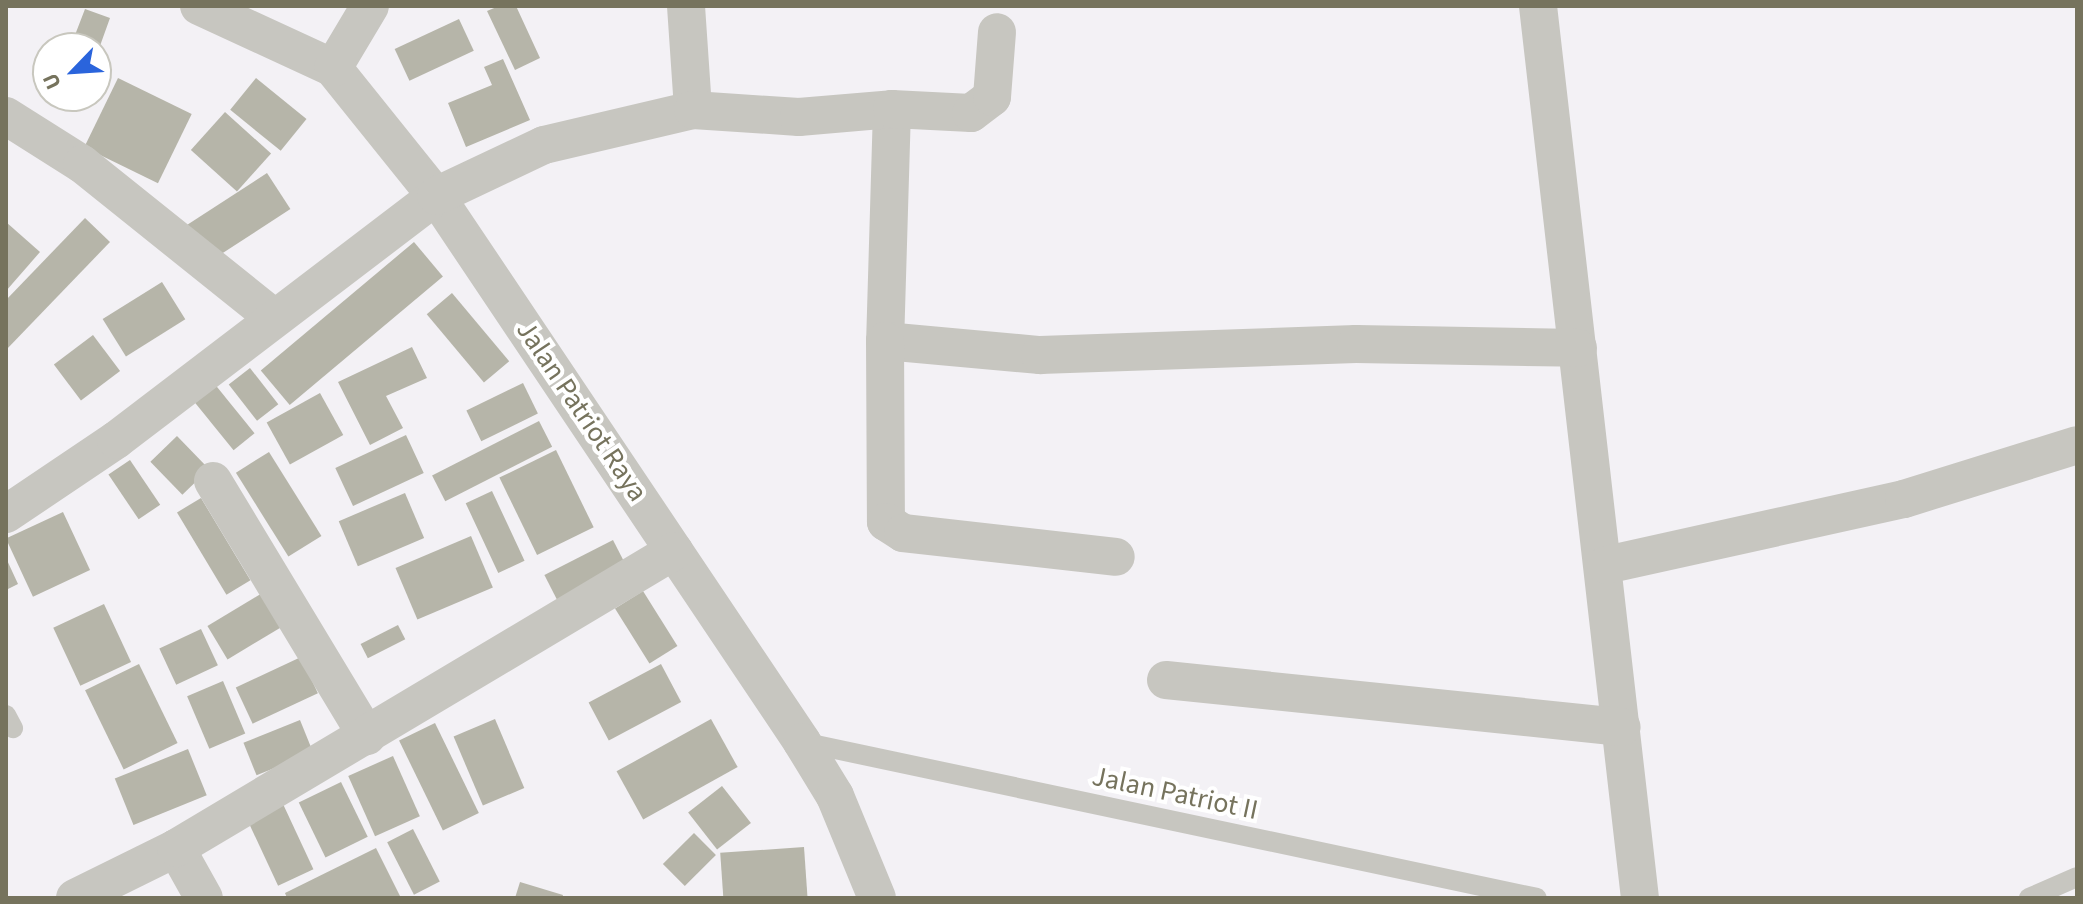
<!DOCTYPE html>
<html>
<head>
<meta charset="utf-8">
<style>
  body { margin:0 }
  #map { position:relative; width:2083px; height:904px; overflow:hidden; background:#f3f1f5; font-family:"Source Sans 3",sans-serif }
  div>[style] { position:absolute }
  [style*='--x'] { left:calc(var(--x)*1px); top:calc(var(--y)*1px); width:calc(var(--w)*1px); rotate:calc(var(--a)*1deg) }
  .building>* { inset:0; background:#b6b5a9; transform-origin:0 0 }
  .lane>* { height:20px; margin:-10px; padding:0 10px; transform-origin:10px; border-radius:10px; background:#c7c6c0 }
  .street>* { height:38px; margin:-19px; padding:0 19px; transform-origin:19px; border-radius:19px; background:#c7c6c0 }
  span { translate:-50% -50%; white-space:nowrap; text-align:center; line-height:1.15; -webkit-text-stroke:8px #fff; paint-order:stroke }
  .street-label { font-size:28px; color:#76735d }
  .frame { position:absolute; inset:0; border:8px solid #76735d; pointer-events:none }
  .north { position:absolute; left:32px; top:32px; width:80px; height:80px; box-sizing:border-box; background:#fff; border:2px solid #c8c7be; border-radius:50%; rotate:245deg; font-size:22px; font-weight:700; line-height:32px; text-align:center; color:#76735d }
  .north::after { content:''; display:block; margin:auto; width:28px; height:36px; background:#2a64dc; clip-path:polygon(50% 0,100% 100%,50% 72%,0 100%) }
</style>
</head>
<body>
<div id="map">
  <div class="building">
    <div style="clip-path:polygon(499px 6px,516px 6px,540px 58px,515px 70px,487px 11px)"></div>
    <div style="clip-path:polygon(85px 9px,110px 18px,96px 57px,96px 48px,70px 48px)"></div>
    <div style="left:459px;top:19px;width:35px;height:71px;rotate:65deg"></div>
    <div style="clip-path:polygon(503px 59px,530px 120px,466px 147px,448px 103px,492px 85px,484px 67px)"></div>
    <div style="left:118px;top:78px;width:82px;height:77px;rotate:26deg"></div>
    <div style="left:256px;top:78px;width:65px;height:41px;rotate:39deg"></div>
    <div style="left:225px;top:112px;width:62px;height:51px;rotate:42deg"></div>
    <div style="left:267px;top:173px;width:43px;height:95px;rotate:57deg"></div>
    <div style="clip-path:polygon(85px 218px,110px 242px,6px 350px,6px 300px)"></div>
    <div style="clip-path:polygon(6px 222px,40px 252px,6px 291px)"></div>
    <div style="left:414px;top:242px;width:45px;height:200px;rotate:50deg"></div>
    <div style="left:162px;top:282px;width:44px;height:70px;rotate:58deg"></div>
    <div style="left:452px;top:293px;width:89px;height:33px;rotate:50deg"></div>
    <div style="left:93px;top:335px;width:45px;height:49px;rotate:53deg"></div>
    <div style="clip-path:polygon(412px 347px,427px 378px,386px 396px,403px 428px,370px 445px,338px 382px)"></div>
    <div style="left:250px;top:368px;width:46px;height:27px;rotate:52deg"></div>
    <div style="left:213px;top:382px;width:66px;height:27px;rotate:51deg"></div>
    <div style="left:523px;top:383px;width:34px;height:63px;rotate:64deg"></div>
    <div style="left:320px;top:393px;width:48px;height:61px;rotate:61deg"></div>
    <div style="left:539px;top:421px;width:29px;height:120px;rotate:63deg"></div>
    <div style="left:406px;top:435px;width:42px;height:78px;rotate:65deg"></div>
    <div style="left:177px;top:436px;width:46px;height:37px;rotate:46deg"></div>
    <div style="left:556px;top:450px;width:86px;height:63px;rotate:64deg"></div>
    <div style="left:269px;top:452px;width:99px;height:39px;rotate:58deg"></div>
    <div style="left:130px;top:460px;width:54px;height:26px;rotate:56deg"></div>
    <div style="left:492px;top:491px;width:77px;height:29px;rotate:65deg"></div>
    <div style="left:405px;top:493px;width:49px;height:72px;rotate:67deg"></div>
    <div style="left:201px;top:498px;width:96px;height:28px;rotate:59deg"></div>
    <div style="left:63px;top:512px;width:64px;height:63px;rotate:65deg"></div>
    <div style="left:471px;top:536px;width:56px;height:82px;rotate:67deg"></div>
    <div style="left:613px;top:540px;width:36px;height:77px;rotate:63deg"></div>
    <div style="clip-path:polygon(6px 558px,18px 584px,6px 590px)"></div>
    <div style="left:643px;top:591px;width:65px;height:33px;rotate:58deg"></div>
    <div style="left:264px;top:592px;width:39px;height:66px;rotate:59deg"></div>
    <div style="left:104px;top:604px;width:64px;height:56px;rotate:65deg"></div>
    <div style="left:398px;top:625px;width:16px;height:42px;rotate:63deg"></div>
    <div style="left:201px;top:629px;width:40px;height:46px;rotate:65deg"></div>
    <div style="left:301px;top:657px;width:40px;height:72px;rotate:65deg"></div>
    <div style="left:139px;top:664px;width:88px;height:60px;rotate:64deg"></div>
    <div style="left:661px;top:664px;width:43px;height:82px;rotate:62deg"></div>
    <div style="left:223px;top:681px;width:57px;height:39px;rotate:67deg"></div>
    <div style="left:495px;top:719px;width:75px;height:45px;rotate:67deg"></div>
    <div style="left:711px;top:719px;width:55px;height:108px;rotate:61deg"></div>
    <div style="left:300px;top:720px;width:35px;height:61px;rotate:68deg"></div>
    <div style="left:435px;top:723px;width:100px;height:40px;rotate:64deg"></div>
    <div style="left:188px;top:749px;width:50px;height:79px;rotate:68deg"></div>
    <div style="left:393px;top:756px;width:66px;height:49px;rotate:66deg"></div>
    <div style="left:341px;top:782px;width:61px;height:47px;rotate:64deg"></div>
    <div style="left:722px;top:786px;width:47px;height:43px;rotate:52deg"></div>
    <div style="left:283px;top:804px;width:72px;height:39px;rotate:65deg"></div>
    <div style="left:413px;top:829px;width:59px;height:29px;rotate:63deg"></div>
    <div style="left:694px;top:833px;width:31px;height:44px;rotate:45deg"></div>
    <div style="left:804px;top:847px;width:51px;height:84px;rotate:86deg"></div>
    <div style="clip-path:polygon(376px 848px,401px 898px,287px 898px,285px 893px)"></div>
    <div style="clip-path:polygon(520px 882px,563px 895px,562px 898px,515px 898px)"></div>
  </div>
  <div class="lane">
    <div style="--x:6;--y:715;--w:15;--a:62"></div>
    <div style="--x:802;--y:742;--w:751;--a:11.98"></div>
    <div style="--x:2029;--y:898;--w:52;--a:-23.6"></div>
  </div>
  <div class="street">
    <div style="--x:199;--y:6;--w:148;--a:24.8"></div>
    <div style="--x:333;--y:68;--w:164;--a:51.2"></div>
    <div style="--x:436;--y:196;--w:657;--a:56.16"></div>
    <div style="--x:802;--y:742;--w:63;--a:58.6"></div>
    <div style="--x:835;--y:796;--w:110;--a:67.6"></div>
    <div style="--x:686;--y:6;--w:104;--a:86.1"></div>
    <div style="--x:1538;--y:6;--w:898;--a:83.48"></div>
    <div style="--x:333;--y:68;--w:72;--a:-59.2"></div>
    <div style="--x:892;--y:109;--w:232;--a:91.7"></div>
    <div style="--x:885;--y:341;--w:156;--a:5.2"></div>
    <div style="--x:1040;--y:355;--w:316;--a:-2"></div>
    <div style="--x:1356;--y:344;--w:222;--a:1"></div>
    <div style="--x:6;--y:116;--w:90;--a:32.3"></div>
    <div style="--x:82;--y:164;--w:246;--a:38.7"></div>
    <div style="--x:885;--y:341;--w:181;--a:89.7"></div>
    <div style="--x:886;--y:522;--w:20;--a:33"></div>
    <div style="--x:903;--y:533;--w:214;--a:6.4"></div>
    <div style="--x:213;--y:481;--w:298;--a:58.9"></div>
    <div style="--x:6;--y:514;--w:133;--a:-33.9"></div>
    <div style="--x:116;--y:440;--w:402;--a:-37.3"></div>
    <div style="--x:436;--y:196;--w:119;--a:-25.3"></div>
    <div style="--x:544;--y:145;--w:153;--a:-13.2"></div>
    <div style="--x:693;--y:110;--w:106;--a:3.8"></div>
    <div style="--x:799;--y:117;--w:93;--a:-4.9"></div>
    <div style="--x:892;--y:109;--w:79;--a:2.9"></div>
    <div style="--x:971;--y:113;--w:26;--a:-37"></div>
    <div style="--x:992;--y:97;--w:65;--a:-85.6"></div>
    <div style="--x:1606;--y:565;--w:305;--a:-12.5"></div>
    <div style="--x:1904;--y:499;--w:181;--a:-17.3"></div>
    <div style="--x:1166;--y:680;--w:458;--a:5.9"></div>
    <div style="--x:176;--y:848;--w:57;--a:60.8"></div>
    <div style="--x:75;--y:898;--w:113;--a:-26.3"></div>
    <div style="--x:176;--y:848;--w:580;--a:-30.81"></div>
  </div>
  <div class="street-label">
    <span style="left:582px;top:411px;rotate:56deg">Jalan Patriot Raya</span>
    <span style="left:1175px;top:793px;rotate:12deg">Jalan Patriot II</span>
  </div>
  <div class="frame"></div>
  <div class="north">U</div>
</div>
</body>
</html>
